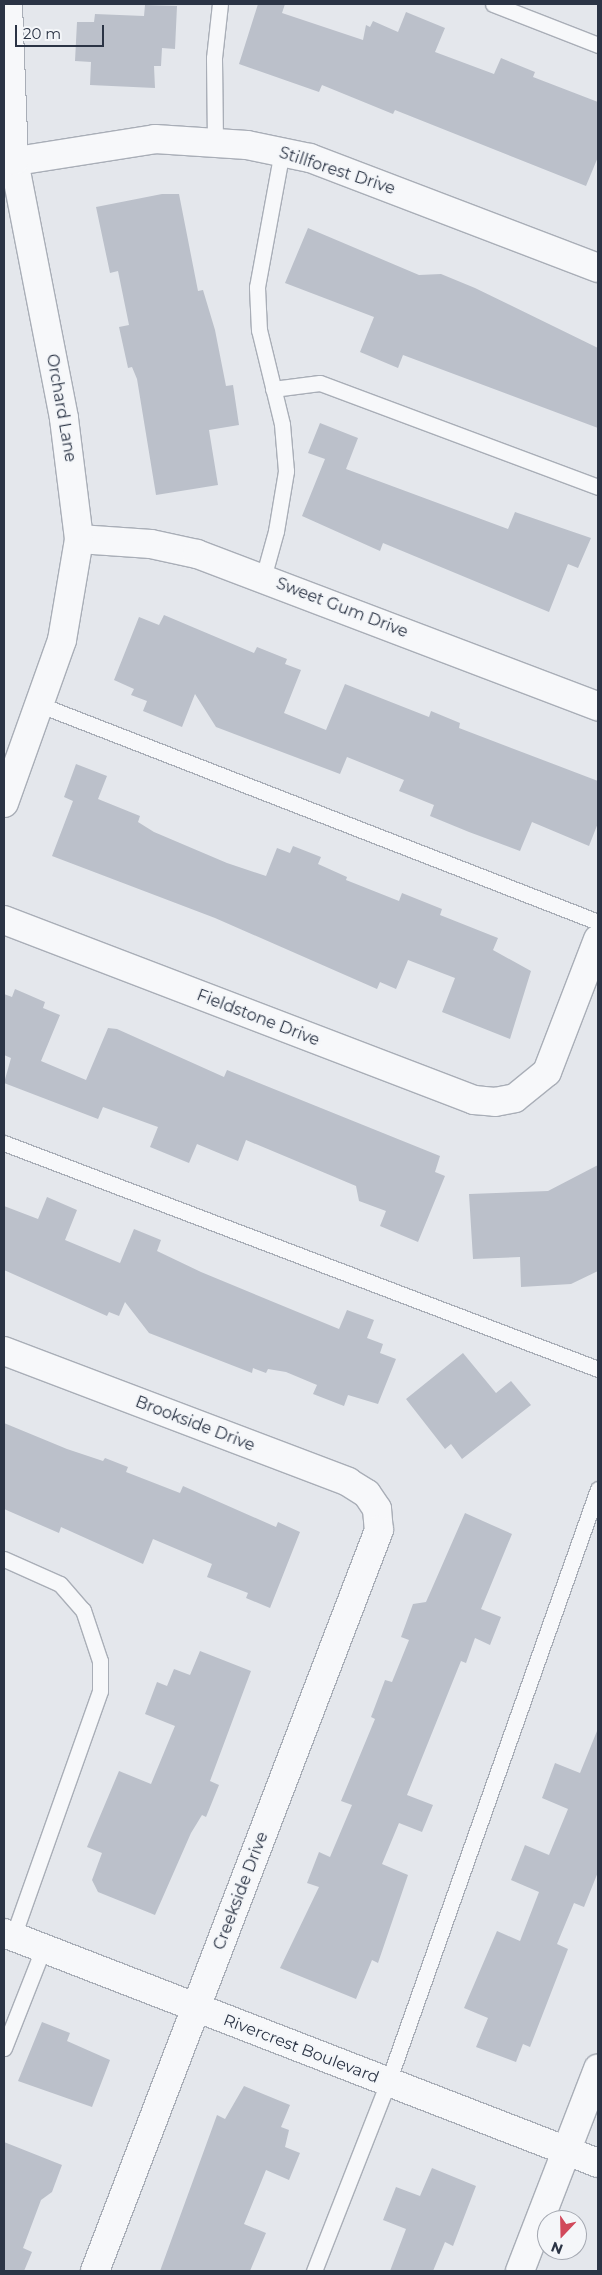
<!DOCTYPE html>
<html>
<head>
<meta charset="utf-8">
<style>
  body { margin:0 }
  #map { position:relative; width:602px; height:2275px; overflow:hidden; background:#e4e7ec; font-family:Montserrat,sans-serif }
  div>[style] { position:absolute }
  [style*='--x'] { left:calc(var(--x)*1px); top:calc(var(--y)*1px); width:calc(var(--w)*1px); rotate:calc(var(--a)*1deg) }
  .building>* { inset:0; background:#bbc0ca }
  .roads { filter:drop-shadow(1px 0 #a9aeb7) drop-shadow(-1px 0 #a9aeb7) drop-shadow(0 1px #a9aeb7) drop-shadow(0 -1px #a9aeb7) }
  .service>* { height:15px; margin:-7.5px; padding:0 7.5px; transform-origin:7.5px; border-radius:7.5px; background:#f7f8fa }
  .minor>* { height:28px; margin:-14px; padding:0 14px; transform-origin:14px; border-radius:14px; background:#f7f8fa }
  .tertiary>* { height:28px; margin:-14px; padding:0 14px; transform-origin:14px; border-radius:14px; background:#f7f8fa }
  span { translate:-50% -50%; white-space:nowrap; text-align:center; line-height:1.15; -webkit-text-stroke:4px #f4f6f9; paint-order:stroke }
  .street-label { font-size:16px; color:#2b3445 }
  .frame { position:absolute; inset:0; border:5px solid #2b3445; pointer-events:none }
  .north { position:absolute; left:537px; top:2210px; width:50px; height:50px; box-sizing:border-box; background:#f4f6f9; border:1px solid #a4a8b1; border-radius:50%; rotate:201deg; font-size:14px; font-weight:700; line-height:20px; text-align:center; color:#2b3445 }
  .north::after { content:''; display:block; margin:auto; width:18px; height:22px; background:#d1495b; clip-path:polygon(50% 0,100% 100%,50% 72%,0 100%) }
  .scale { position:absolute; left:15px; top:25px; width:89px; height:22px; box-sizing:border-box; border:2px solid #2b3445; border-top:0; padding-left:6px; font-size:15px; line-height:18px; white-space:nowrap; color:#2b3445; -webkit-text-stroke:4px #f4f6f9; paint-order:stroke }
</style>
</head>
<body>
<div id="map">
  <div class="building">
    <div style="clip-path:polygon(258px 4px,285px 4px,282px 13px,363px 40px,366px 25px,370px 27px,373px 21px,398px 32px,406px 12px,445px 28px,435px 52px,494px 74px,501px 58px,535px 72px,533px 77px,598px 102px,598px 157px,586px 186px,395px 110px,393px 114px,322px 85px,319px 92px,239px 64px)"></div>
    <div style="clip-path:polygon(145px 5px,177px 6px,175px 49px,162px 48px,161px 66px,154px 66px,155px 88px,90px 85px,91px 62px,75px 61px,77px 22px,94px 22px,95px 14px,144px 16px)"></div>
    <div style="clip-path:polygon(162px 194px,179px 194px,198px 291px,203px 290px,215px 330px,226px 386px,233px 385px,239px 425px,209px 430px,218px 485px,156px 495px,137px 379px,132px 367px,128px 368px,119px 327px,129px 325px,118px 271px,110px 273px,96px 207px)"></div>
    <div style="clip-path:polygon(308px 228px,419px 275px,441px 274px,475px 288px,598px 348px,598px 428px,403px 355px,398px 368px,360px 352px,374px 317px,285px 283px)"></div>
    <div style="clip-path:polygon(320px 423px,358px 438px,346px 469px,508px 529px,515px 512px,591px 538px,578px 568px,568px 564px,549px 612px,383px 543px,380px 551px,302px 516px,325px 459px,308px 453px)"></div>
    <div style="clip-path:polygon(164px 615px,254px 653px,257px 647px,287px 659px,285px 664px,301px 670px,284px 713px,326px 730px,345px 684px,429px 717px,431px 711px,460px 723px,459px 728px,598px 781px,598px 823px,589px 846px,532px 822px,520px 851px,469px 832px,430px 816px,434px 805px,399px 791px,404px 780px,347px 757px,340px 774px,216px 727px,195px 694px,182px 727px,143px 711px,147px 701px,131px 695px,134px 689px,114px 680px,139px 617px,159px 625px)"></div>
    <div style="clip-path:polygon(76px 764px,107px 776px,98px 799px,140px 816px,138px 822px,154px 832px,227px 863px,266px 876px,277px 848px,290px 853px,293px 846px,321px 857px,318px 864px,347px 877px,346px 880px,399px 901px,402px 893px,442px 909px,440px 915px,498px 938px,493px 950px,531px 971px,510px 1039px,442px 1012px,455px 978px,408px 960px,396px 989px,380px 982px,377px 989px,215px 918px,52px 856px,73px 801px,64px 797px)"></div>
    <div style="clip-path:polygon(15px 989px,45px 1002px,43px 1008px,60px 1015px,41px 1061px,86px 1080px,108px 1028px,117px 1029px,224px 1077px,227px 1070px,440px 1156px,435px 1172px,445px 1176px,418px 1242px,380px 1226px,386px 1211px,359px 1201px,356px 1186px,246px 1140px,238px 1161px,197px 1144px,189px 1163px,150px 1147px,158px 1127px,103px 1107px,98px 1119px,4px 1083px,11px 1058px,4px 1055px,4px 994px,12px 997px)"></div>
    <div style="clip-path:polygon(598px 1165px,598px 1271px,571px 1284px,521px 1287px,520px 1257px,473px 1259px,469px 1194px,548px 1191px)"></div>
    <div style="clip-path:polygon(47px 1197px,77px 1210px,65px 1240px,120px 1263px,134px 1229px,161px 1240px,157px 1251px,201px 1272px,339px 1329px,347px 1310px,374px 1320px,367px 1338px,383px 1344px,380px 1353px,396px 1359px,378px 1404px,348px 1395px,344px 1406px,313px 1394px,317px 1385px,286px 1372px,268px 1369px,266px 1373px,253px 1368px,252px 1373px,149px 1333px,125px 1302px,119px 1316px,109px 1312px,107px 1316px,4px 1270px,4px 1206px,38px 1219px)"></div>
    <div style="clip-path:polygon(463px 1353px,496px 1393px,511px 1381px,531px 1405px,462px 1459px,451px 1444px,445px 1449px,406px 1399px)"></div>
    <div style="clip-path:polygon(4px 1423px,67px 1449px,103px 1461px,105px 1458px,128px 1467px,126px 1472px,180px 1493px,183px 1486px,276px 1527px,278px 1522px,300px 1532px,270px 1608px,246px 1598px,248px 1593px,207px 1577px,212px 1564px,153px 1539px,143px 1564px,61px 1527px,59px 1533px,4px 1509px)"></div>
    <div style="clip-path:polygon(465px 1513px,512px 1534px,481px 1609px,501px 1617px,490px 1645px,475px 1638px,466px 1663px,461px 1661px,407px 1795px,433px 1805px,422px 1832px,399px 1823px,382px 1864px,408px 1875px,378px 1963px,372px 1960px,356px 1999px,280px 1968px,319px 1887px,307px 1883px,319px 1852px,330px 1857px,352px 1805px,341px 1801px,375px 1719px,371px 1717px,385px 1680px,392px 1682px,409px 1640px,401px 1637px,413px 1604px,426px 1602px)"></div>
    <div style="clip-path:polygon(200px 1651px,251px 1671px,210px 1781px,219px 1785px,206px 1817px,202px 1815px,191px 1833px,155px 1915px,98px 1892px,92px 1880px,102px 1853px,87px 1847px,119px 1771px,151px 1784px,175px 1726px,145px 1714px,157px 1682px,167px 1686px,174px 1669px,190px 1675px)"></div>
    <div style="clip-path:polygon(597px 1731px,598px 1872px,584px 1907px,574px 1903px,557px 1944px,568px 1949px,530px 2047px,523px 2044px,516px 2062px,476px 2047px,488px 2018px,464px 2008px,497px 1931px,520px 1941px,539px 1892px,511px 1880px,525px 1845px,549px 1855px,568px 1809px,542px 1798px,555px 1763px,580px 1773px)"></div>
    <div style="clip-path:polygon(42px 2022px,70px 2033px,67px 2041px,110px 2060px,92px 2107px,18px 2081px)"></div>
    <div style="clip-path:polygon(244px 2086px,290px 2105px,281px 2127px,289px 2130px,285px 2147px,300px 2153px,289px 2180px,266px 2170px,244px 2224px,266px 2233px,250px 2271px,160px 2271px,217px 2115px,225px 2119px)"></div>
    <div style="clip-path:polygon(4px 2142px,62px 2165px,52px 2192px,41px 2200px,23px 2248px,32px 2252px,24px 2271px,4px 2271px)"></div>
    <div style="clip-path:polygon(432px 2168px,476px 2186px,453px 2246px,445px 2242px,433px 2271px,390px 2271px,406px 2229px,383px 2220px,396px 2187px,420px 2196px)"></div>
  </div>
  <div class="roads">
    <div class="service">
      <div style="--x:493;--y:4;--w:113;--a:21.3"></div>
      <div style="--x:215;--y:141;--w:83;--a:-90.7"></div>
      <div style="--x:214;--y:58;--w:54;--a:-83.7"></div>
      <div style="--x:273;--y:389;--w:47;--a:-7.3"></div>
      <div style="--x:320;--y:383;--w:297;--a:20.5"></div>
      <div style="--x:263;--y:578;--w:49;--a:-74.5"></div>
      <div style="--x:276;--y:531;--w:61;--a:-80.5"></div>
      <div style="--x:286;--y:471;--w:47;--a:-94.9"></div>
      <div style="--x:282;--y:424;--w:97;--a:-103.7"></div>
      <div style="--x:259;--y:330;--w:43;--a:-92.7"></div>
      <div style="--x:257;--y:287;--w:138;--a:-79.6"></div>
      <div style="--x:38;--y:704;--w:601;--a:21.27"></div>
      <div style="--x:4;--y:1143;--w:636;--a:20.83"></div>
      <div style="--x:4;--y:1559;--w:61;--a:24.1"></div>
      <div style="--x:60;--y:1584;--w:35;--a:49"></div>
      <div style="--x:83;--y:1610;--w:54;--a:71.6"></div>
      <div style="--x:100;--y:1661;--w:30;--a:90"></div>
      <div style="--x:100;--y:1691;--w:261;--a:109.5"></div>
      <div style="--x:4;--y:2048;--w:106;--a:-68.5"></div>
      <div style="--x:314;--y:2271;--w:203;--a:-68.6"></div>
      <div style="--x:388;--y:2082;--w:629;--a:-70.5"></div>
    </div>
    <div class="minor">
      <div style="--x:4;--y:163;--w:153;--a:-9"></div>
      <div style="--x:155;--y:139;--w:92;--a:3.7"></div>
      <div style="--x:247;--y:145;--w:64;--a:11.7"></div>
      <div style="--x:310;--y:158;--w:308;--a:20.9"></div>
      <div style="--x:79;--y:539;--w:72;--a:4"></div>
      <div style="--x:151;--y:544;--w:47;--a:12.3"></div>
      <div style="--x:197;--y:554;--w:429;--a:20.8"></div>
      <div style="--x:4;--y:803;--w:173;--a:-70.4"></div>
      <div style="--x:62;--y:640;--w:102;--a:-80.4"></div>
      <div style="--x:79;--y:539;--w:122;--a:-97.1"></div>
      <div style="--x:64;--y:418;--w:262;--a:-101"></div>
      <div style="--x:14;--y:161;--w:157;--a:-92.2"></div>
      <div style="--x:4;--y:920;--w:503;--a:20.96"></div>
      <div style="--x:474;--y:1100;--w:21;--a:5"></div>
      <div style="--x:495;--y:1102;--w:20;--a:-11"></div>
      <div style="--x:515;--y:1098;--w:41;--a:-39.1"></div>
      <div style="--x:547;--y:1072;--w:142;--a:-69"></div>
      <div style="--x:4;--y:1351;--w:368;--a:20.8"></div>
      <div style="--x:348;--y:1482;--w:22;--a:32"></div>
      <div style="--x:367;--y:1494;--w:18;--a:56"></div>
      <div style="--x:377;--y:1509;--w:21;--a:85"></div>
      <div style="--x:379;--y:1530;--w:794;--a:110.97"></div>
      <div style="--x:520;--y:2271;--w:217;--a:-68.9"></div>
    </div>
    <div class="tertiary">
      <div style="--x:4;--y:1933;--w:637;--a:21.17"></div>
    </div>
  </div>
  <div class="street-label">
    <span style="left:337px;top:171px;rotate:18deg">Stillforest Drive</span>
    <span style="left:61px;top:408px;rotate:80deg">Orchard Lane</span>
    <span style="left:342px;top:608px;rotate:21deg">Sweet Gum Drive</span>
    <span style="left:258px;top:1018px;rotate:21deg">Fieldstone Drive</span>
    <span style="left:195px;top:1424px;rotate:21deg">Brookside Drive</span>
    <span style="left:241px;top:1891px;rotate:-69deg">Creekside Drive</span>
    <span style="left:301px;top:2049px;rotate:21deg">Rivercrest Boulevard</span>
  </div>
  <div class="frame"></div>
  <div class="north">N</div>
  <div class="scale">20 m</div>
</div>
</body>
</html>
